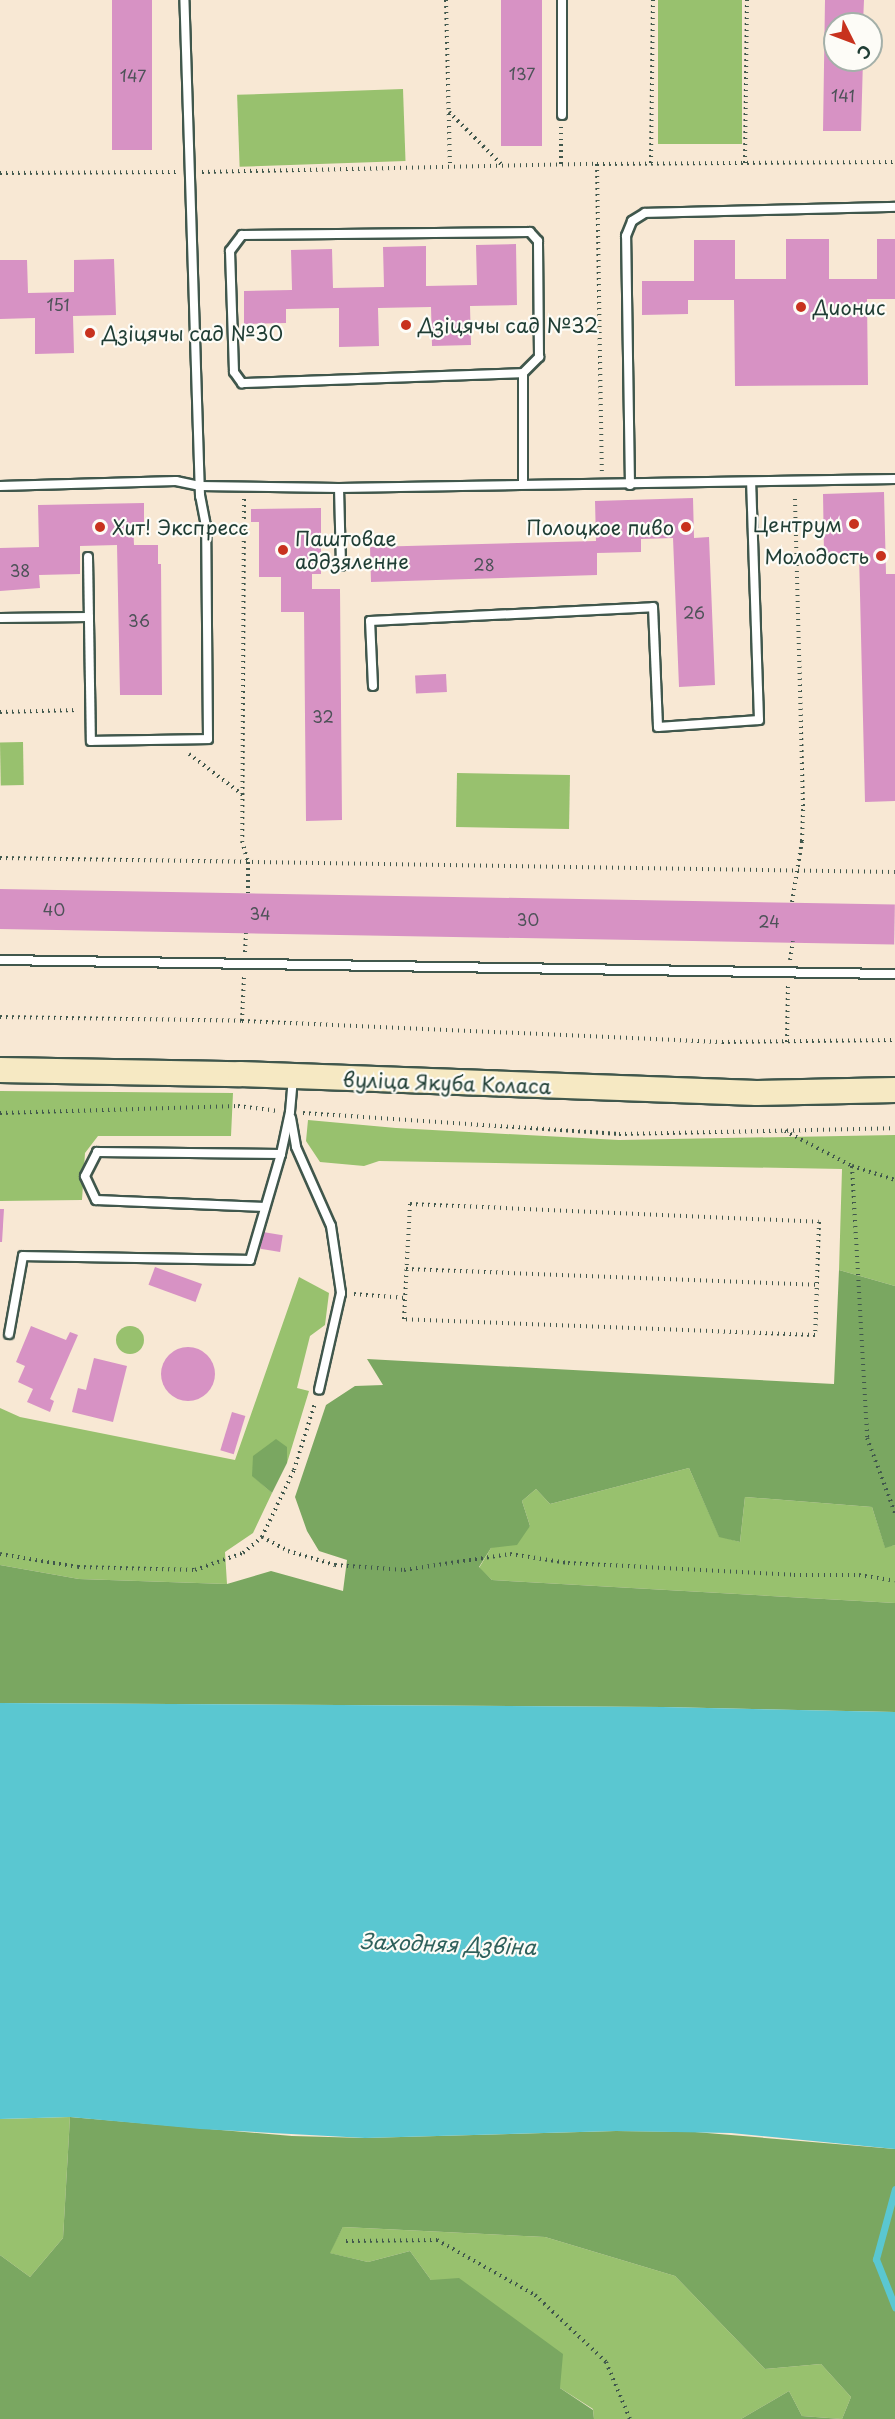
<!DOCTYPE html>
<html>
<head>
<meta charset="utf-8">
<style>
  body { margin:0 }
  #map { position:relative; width:895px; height:2419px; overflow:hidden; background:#f8e8d4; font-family:"Playpen Sans",sans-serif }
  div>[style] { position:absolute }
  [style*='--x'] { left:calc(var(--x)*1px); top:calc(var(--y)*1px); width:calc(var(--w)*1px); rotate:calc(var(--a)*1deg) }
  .green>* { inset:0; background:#98c16e; transform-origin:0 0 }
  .round { border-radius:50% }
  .forest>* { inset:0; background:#7aa761 }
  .water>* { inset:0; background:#5ac7d1 }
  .stream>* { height:7px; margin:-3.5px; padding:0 3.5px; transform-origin:3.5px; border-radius:3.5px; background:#5ac7d1 }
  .building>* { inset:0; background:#d792c4; transform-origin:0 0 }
  .path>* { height:4px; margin-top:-2px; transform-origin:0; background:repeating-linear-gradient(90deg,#40574c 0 1.5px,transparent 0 6px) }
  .roads { filter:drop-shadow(2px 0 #40574c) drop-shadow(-2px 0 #40574c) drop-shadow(0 2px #40574c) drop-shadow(0 -2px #40574c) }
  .lane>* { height:8px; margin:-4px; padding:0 4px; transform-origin:4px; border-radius:4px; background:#fff }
  .secondary>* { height:24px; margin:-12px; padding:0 12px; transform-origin:12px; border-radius:12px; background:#f6e9c3 }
  .dots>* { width:16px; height:16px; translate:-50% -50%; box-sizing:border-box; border:3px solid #fdfcf7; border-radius:50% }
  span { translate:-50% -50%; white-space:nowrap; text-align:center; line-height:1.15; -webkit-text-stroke:4.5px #fdfcf7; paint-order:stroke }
  .number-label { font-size:16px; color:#4d5258 }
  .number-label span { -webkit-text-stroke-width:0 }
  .poi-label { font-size:20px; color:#1f3d34 }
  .left { translate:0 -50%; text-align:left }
  .right { translate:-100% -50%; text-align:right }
  .street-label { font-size:20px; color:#1f3d34 }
  .water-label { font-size:21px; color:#2e605b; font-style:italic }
  .north { position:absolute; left:823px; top:12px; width:60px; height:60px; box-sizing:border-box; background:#fdfcf7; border:2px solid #a4b0a9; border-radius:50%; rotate:132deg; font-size:16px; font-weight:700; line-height:24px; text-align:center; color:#1f3d34 }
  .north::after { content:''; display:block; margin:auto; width:21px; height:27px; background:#c8321e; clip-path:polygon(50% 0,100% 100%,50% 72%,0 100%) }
</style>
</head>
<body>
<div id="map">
  <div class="green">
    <div style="left:658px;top:0;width:84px;height:144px"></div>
    <div style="left:403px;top:89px;width:72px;height:166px;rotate:88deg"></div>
    <div style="left:23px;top:742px;width:43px;height:23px;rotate:89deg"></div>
    <div style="left:457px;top:773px;width:113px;height:54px;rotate:1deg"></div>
    <div style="clip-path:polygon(0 1091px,233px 1093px,231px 1136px,98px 1136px,85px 1153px,82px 1200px,0 1201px)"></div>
    <div style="clip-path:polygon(308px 1120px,396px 1128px,619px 1140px,895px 1135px,895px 1286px,839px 1270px,842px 1169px,379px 1161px,364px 1166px,320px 1162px,306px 1141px)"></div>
    <div style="clip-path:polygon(299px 1277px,329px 1293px,325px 1325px,310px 1336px,297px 1388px,309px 1391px,287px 1463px,287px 1447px,253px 1476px,272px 1493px,253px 1533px,225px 1552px,227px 1584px,79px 1579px,0 1565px,0 1408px,20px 1417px,235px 1460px)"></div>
    <div class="round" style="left:116px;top:1326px;width:28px;height:28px"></div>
    <div style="clip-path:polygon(689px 1468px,719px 1536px,740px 1542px,745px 1497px,872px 1507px,885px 1547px,895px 1545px,895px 1603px,492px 1580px,479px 1568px,491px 1548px,530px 1526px,522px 1501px,536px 1489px,550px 1504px)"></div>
    <div style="clip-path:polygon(70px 2117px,63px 2238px,30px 2277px,0 2255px,0 2119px)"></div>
    <div style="clip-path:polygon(343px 2227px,545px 2237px,675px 2276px,765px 2369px,821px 2364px,851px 2397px,842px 2419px,802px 2416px,789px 2391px,741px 2419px,594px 2419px,593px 2409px,560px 2388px,431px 2280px,410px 2251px,368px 2262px,329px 2253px)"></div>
  </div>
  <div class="forest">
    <div style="clip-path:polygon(839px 1270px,895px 1286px,895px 1545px,885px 1548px,872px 1507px,745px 1497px,740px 1542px,719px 1537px,689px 1468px,550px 1504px,536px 1489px,522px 1501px,530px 1526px,517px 1545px,491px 1548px,479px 1567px,492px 1580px,895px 1603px,895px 1712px,663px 1707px,0 1703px,0 1565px,79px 1579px,227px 1584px,271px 1571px,343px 1591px,347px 1560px,319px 1551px,307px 1531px,295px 1497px,326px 1405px,355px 1386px,383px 1385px,367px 1359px,834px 1384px)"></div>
    <div style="clip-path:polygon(276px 1439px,287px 1447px,287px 1463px,272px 1493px,252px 1476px,253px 1456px)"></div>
    <div style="clip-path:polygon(70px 2117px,292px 2136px,365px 2138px,616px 2131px,695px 2132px,895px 2149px,895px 2419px,741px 2419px,789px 2391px,802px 2416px,842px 2419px,851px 2397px,821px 2364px,765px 2369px,675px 2276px,545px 2237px,343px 2227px,330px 2253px,368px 2262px,410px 2251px,431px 2280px,459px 2278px,563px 2354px,560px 2388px,593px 2410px,594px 2419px,0 2419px,0 2255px,30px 2277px,63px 2238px)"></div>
  </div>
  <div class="water">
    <div style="clip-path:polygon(0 1703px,663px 1707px,895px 1712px,895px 2149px,731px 2133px,616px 2131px,365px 2138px,200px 2129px,70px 2117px,0 2119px)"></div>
  </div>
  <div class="stream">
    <div style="--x:895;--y:2189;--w:73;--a:105.2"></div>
    <div style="--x:876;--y:2259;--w:52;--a:68.4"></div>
  </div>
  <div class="building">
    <div style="left:112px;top:0;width:40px;height:150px"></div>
    <div style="left:501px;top:0;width:41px;height:146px"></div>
    <div style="clip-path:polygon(825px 0,864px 0,863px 24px,835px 24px,835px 60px,863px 60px,861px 131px,823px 131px)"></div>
    <div style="clip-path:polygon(786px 239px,829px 239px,829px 279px,877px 279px,877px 239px,895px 239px,895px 299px,867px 299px,868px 385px,735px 386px,734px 300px,688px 300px,688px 314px,642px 315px,642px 281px,694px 281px,694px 240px,735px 240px,735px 279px,786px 279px)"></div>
    <div style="clip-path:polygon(516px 244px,517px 305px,470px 306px,471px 345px,432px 346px,431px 307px,378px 308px,379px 346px,339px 347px,339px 308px,286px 309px,286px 323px,244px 324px,244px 291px,292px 290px,291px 250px,332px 249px,333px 288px,384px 287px,383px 247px,426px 246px,426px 286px,477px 285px,476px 245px)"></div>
    <div style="clip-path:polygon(114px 259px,116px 315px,73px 316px,74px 353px,35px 354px,35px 318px,0 319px,0 260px,27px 260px,28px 293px,74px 292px,74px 260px)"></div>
    <div style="clip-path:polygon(884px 492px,886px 574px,895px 574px,895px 801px,865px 802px,859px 553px,824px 554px,823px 494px)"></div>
    <div style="clip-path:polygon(693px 498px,694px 538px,709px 537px,715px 685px,679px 687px,673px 538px,641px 539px,641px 552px,597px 553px,597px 575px,371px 582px,370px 547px,596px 541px,595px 501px)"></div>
    <div style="clip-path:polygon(144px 503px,144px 522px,133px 522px,134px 545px,158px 545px,158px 564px,161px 564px,162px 695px,120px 695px,117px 545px,80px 546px,80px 574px,39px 575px,40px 588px,0 591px,0 548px,39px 547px,38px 505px)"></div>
    <div style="clip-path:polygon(321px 508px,321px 574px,312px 574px,312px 589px,340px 589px,342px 820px,306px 821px,304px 612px,281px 612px,281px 577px,259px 577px,259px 522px,251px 522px,251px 509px)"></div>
    <div style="left:446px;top:674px;width:18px;height:31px;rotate:87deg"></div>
    <div style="left:0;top:889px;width:895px;height:40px;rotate:1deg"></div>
    <div style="clip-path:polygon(0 1209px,4px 1209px,2px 1242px,0 1242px)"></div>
    <div style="left:263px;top:1232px;width:20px;height:17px;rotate:9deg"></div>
    <div style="left:155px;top:1267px;width:50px;height:19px;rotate:20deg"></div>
    <div style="clip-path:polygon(31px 1326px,66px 1340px,70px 1332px,78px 1335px,50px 1399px,54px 1401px,50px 1412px,27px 1402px,33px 1389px,18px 1382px,25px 1366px,16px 1362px)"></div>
    <div class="round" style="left:161px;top:1347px;width:54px;height:54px"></div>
    <div style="clip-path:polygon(94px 1358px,127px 1366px,113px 1422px,72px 1412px,78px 1388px,86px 1390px)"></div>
    <div style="left:232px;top:1412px;width:14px;height:40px;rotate:17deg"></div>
  </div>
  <div class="path">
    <div style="--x:446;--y:0;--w:167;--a:88.6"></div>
    <div style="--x:449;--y:112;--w:76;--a:45"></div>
    <div style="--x:651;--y:163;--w:163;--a:-89.3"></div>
    <div style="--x:745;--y:163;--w:163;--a:-89.3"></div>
    <div style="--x:561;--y:164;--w:37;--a:-90"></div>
    <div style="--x:597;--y:164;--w:308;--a:89.1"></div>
    <div style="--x:202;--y:172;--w:395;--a:-1.2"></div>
    <div style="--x:597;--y:164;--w:298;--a:-0.4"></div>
    <div style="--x:0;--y:173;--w:176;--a:-0.3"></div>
    <div style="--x:244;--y:499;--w:342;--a:90.3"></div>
    <div style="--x:242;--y:841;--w:22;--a:74"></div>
    <div style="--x:248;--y:862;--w:31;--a:90"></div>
    <div style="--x:0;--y:712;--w:78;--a:-1.5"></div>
    <div style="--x:189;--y:754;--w:68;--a:37.2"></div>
    <div style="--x:0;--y:858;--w:895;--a:0.9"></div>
    <div style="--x:792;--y:902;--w:62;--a:-80.7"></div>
    <div style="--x:802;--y:841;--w:35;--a:-88"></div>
    <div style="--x:803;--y:806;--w:312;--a:-91.5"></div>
    <div style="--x:245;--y:952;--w:19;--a:-87"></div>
    <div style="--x:790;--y:960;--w:19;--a:-81"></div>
    <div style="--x:0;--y:1017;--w:242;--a:0.9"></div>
    <div style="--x:242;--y:1021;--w:480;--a:2.5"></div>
    <div style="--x:722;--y:1042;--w:173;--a:-0.7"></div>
    <div style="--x:242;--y:1021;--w:44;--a:-87.4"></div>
    <div style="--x:787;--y:1042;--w:56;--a:-89"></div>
    <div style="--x:0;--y:1113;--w:238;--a:-1.7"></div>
    <div style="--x:238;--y:1106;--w:39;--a:7"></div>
    <div style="--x:303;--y:1113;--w:317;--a:3.8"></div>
    <div style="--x:619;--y:1134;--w:276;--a:-1.2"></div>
    <div style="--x:785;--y:1131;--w:76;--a:27.6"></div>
    <div style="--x:852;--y:1166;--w:45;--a:18"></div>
    <div style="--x:852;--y:1166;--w:272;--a:86.8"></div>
    <div style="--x:867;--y:1438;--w:80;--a:69.5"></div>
    <div style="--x:410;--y:1204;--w:409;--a:2.5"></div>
    <div style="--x:819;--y:1222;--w:113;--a:92"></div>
    <div style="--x:815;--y:1335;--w:411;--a:-177.8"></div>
    <div style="--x:404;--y:1319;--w:115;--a:-87"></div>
    <div style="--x:406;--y:1269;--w:411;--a:2.2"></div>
    <div style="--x:354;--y:1294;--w:51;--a:4.5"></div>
    <div style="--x:262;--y:1537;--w:30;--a:28"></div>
    <div style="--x:288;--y:1551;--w:49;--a:16.6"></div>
    <div style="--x:335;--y:1565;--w:69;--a:4.1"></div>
    <div style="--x:404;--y:1570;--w:107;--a:-8.6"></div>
    <div style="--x:510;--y:1554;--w:59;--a:8.8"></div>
    <div style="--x:568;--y:1563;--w:226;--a:3"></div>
    <div style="--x:794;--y:1575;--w:65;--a:0"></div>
    <div style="--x:859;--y:1575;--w:36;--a:9"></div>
    <div style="--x:0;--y:1554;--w:79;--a:9.5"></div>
    <div style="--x:78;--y:1567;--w:117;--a:1.5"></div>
    <div style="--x:195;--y:1570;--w:51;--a:-19.5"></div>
    <div style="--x:243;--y:1553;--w:25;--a:-40"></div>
    <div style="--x:262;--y:1537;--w:74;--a:-64.5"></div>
    <div style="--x:294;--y:1470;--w:70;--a:-72.6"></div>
    <div style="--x:346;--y:2241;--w:91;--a:-0.6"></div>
    <div style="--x:437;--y:2240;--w:112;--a:29.3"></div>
    <div style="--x:535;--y:2295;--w:98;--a:43.3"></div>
    <div style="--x:606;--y:2362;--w:62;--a:67.2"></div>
  </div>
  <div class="roads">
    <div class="lane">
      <div style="--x:562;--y:115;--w:115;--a:-90"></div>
      <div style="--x:523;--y:484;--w:111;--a:-90"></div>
      <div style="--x:523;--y:373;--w:23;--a:-45"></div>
      <div style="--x:539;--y:357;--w:116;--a:-90.5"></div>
      <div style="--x:538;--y:241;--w:12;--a:-132"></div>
      <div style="--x:530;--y:232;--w:288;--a:179.4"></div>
      <div style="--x:242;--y:235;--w:20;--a:127"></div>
      <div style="--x:230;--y:251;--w:121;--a:88.1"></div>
      <div style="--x:234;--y:372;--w:14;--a:54"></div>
      <div style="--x:242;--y:383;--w:281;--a:-2"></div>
      <div style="--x:630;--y:485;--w:249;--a:-90.9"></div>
      <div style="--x:626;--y:236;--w:16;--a:-68"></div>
      <div style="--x:632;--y:221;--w:15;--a:-32"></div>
      <div style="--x:645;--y:213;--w:250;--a:-1.4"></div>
      <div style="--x:0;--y:486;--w:176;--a:-1.6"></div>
      <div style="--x:176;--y:481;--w:25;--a:12"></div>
      <div style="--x:200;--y:486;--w:139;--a:0.8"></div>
      <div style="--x:339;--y:488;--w:556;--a:-0.93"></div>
      <div style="--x:339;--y:488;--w:78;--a:88.5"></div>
      <div style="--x:88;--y:557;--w:184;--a:89.1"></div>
      <div style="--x:91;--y:741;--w:117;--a:-1"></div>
      <div style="--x:208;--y:739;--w:213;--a:-90.5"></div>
      <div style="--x:206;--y:526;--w:31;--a:-101"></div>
      <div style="--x:200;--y:496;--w:496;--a:-91.8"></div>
      <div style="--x:0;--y:618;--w:89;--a:-0.6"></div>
      <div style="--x:373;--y:686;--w:65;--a:-92.6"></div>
      <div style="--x:370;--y:621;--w:283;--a:-2.8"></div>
      <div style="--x:653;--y:607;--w:120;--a:87.6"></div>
      <div style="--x:658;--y:727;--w:101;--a:-4"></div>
      <div style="--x:759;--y:720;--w:238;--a:-91.9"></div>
      <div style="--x:0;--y:960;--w:895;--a:0.9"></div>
      <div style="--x:291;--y:1118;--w:29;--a:80"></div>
      <div style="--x:296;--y:1147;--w:86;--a:66.1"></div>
      <div style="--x:331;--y:1226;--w:68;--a:81.5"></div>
      <div style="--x:341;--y:1293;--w:99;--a:102.8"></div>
      <div style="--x:265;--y:1207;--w:169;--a:-177.6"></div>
      <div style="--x:96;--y:1200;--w:26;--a:-115"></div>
      <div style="--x:85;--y:1176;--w:27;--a:-63"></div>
      <div style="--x:97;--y:1152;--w:184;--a:0.6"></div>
      <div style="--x:9;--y:1334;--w:79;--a:-79.8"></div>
      <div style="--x:23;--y:1256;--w:227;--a:1"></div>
      <div style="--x:250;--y:1260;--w:110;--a:-73.7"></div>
      <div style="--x:281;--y:1154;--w:43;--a:-77.9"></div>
      <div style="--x:290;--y:1112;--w:34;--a:-85"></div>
    </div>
    <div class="secondary">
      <div style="--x:0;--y:1070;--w:240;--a:1"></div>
      <div style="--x:240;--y:1074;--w:517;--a:2.1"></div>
      <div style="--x:757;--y:1093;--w:138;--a:-1.2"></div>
    </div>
  </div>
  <div class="dots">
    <div style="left:801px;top:307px;background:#c8321e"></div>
    <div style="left:406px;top:325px;background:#c8321e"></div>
    <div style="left:90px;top:333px;background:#c8321e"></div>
    <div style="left:854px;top:524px;background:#c8321e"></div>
    <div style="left:100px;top:527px;background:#c8321e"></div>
    <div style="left:686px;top:527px;background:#c8321e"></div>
    <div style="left:283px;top:550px;background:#c8321e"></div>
    <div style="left:881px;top:556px;background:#c8321e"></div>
  </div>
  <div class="number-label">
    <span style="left:522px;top:73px">137</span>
    <span style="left:133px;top:75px">147</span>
    <span style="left:843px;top:95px">141</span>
    <span style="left:58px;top:304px">151</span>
    <span style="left:484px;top:564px">28</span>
    <span style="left:20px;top:570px">38</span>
    <span style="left:694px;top:612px">26</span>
    <span style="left:139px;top:620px">36</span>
    <span style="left:323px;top:716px">32</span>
    <span style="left:54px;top:909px">40</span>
    <span style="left:260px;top:913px">34</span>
    <span style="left:528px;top:919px">30</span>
    <span style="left:769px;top:921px">24</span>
  </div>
  <div class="poi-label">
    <span class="left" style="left:813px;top:307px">Дионис</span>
    <span class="left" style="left:418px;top:325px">Дзіцячы сад №32</span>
    <span class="left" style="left:102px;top:333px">Дзіцячы сад №30</span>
    <span class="right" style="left:842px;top:524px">Центрум</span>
    <span class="left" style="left:112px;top:527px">Хит! Экспресс</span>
    <span class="right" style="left:674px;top:527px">Полоцкое пиво</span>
    <span class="left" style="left:295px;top:550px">Паштовае<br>аддзяленне</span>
    <span class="right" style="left:869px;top:556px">Молодость</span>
  </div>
  <div class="street-label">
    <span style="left:447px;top:1083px;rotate:2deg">вуліца Якуба Коласа</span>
  </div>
  <div class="water-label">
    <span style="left:448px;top:1943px;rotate:2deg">Заходняя Дзвіна</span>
  </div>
  <div class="north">С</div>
</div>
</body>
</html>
